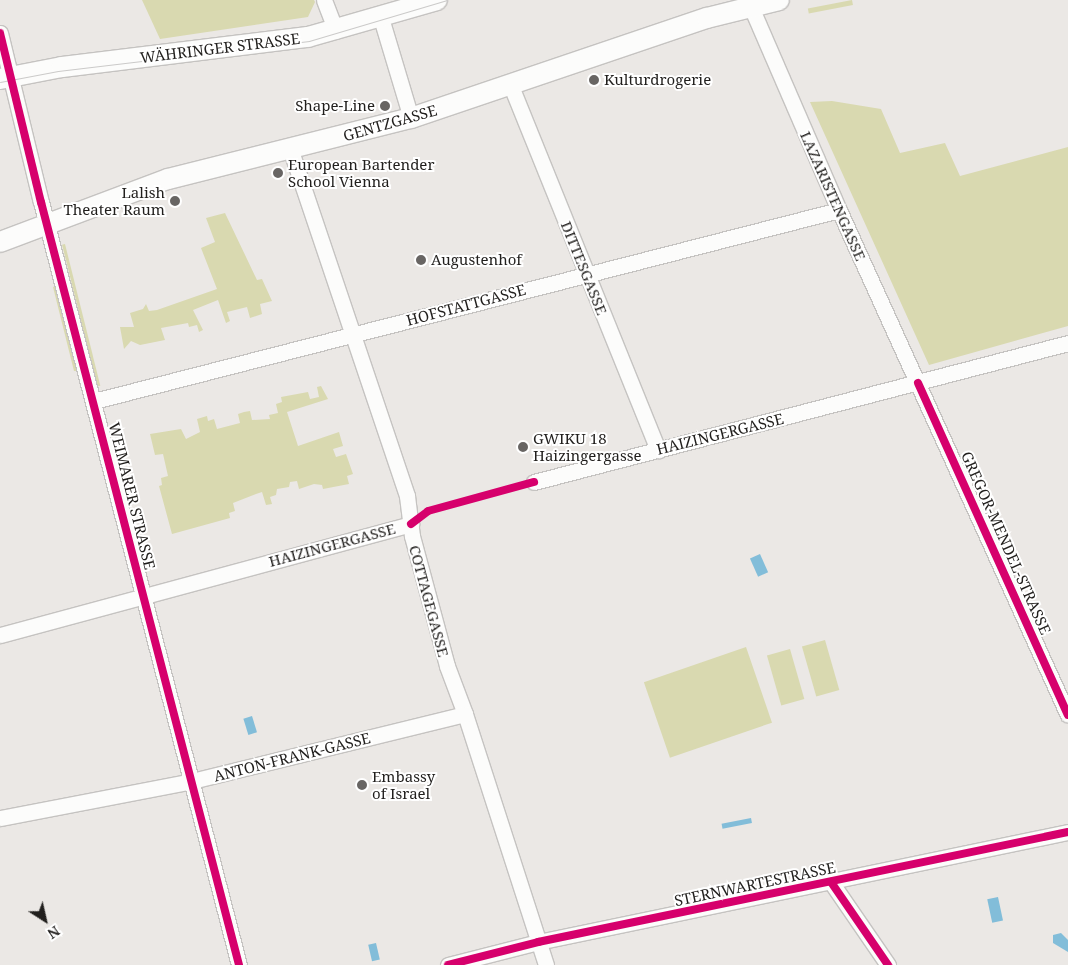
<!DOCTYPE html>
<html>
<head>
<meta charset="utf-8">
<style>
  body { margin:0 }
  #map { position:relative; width:1068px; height:965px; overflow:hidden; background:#ebe8e5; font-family:"Noto Serif",serif }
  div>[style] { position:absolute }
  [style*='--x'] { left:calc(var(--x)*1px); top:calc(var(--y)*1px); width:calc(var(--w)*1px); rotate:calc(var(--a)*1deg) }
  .green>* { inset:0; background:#d9d9b0; transform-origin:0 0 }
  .water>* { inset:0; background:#82bdd9; transform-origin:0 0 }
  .roads { filter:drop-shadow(1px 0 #c5c3c1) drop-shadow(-1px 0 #c5c3c1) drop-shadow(0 1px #c5c3c1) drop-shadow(0 -1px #c5c3c1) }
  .street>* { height:15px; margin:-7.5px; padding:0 7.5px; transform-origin:7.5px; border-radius:7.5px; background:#fcfcfb }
  .secondary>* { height:20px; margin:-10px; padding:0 10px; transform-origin:10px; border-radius:10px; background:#fcfcfb }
  .tram>* { height:1px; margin:-0.5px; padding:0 0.5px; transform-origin:0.5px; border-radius:0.5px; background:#cbcac9 }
  .cycleway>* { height:8px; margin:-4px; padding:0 4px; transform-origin:4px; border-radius:4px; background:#d6006c }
  .dots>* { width:14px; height:14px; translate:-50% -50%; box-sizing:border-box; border:2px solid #fff; border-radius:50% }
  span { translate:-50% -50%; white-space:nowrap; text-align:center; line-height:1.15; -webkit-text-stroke:4px #fff; paint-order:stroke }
  .street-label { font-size:15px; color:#211f1d }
  .poi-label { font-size:15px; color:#211f1d }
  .left { translate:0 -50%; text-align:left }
  .right { translate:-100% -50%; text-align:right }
  .north { position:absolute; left:20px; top:895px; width:50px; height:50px; -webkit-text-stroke:4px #fff; paint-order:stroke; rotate:145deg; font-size:14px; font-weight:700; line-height:20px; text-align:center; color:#211f1d }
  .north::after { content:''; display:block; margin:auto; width:18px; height:22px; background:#211f1d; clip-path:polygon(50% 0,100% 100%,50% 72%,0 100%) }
</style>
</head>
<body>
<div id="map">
  <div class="green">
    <div style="clip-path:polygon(142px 0,314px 0,315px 2px,308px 17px,160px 39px)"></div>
    <div style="left:852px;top:0;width:5px;height:45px;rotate:79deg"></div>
    <div style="clip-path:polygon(832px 101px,881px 109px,900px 153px,945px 143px,960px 176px,1068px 147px,1068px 326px,929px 365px,810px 102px)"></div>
    <div style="clip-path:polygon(225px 213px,257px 280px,262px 279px,272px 301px,260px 304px,262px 314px,250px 318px,247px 307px,227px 312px,230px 321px,226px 323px,218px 300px,193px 310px,203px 330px,199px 332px,197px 325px,189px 327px,188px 323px,161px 328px,165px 340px,140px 345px,131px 341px,124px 349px,120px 327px,134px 327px,130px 313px,143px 309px,146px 304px,149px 311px,157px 310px,217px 289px,201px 248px,215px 242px,206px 218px)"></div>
    <div style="left:65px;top:244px;width:146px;height:3px;rotate:76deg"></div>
    <div style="clip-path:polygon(56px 286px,78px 371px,74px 371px,53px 287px)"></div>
    <div style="clip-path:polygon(321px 386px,328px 399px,287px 412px,298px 446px,339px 432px,343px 446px,333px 449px,336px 457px,346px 454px,353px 474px,347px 476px,349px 484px,323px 489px,322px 485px,314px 484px,299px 489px,297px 481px,290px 482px,289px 487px,277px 489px,276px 495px,270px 497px,272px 504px,266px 505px,262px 492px,256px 494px,233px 503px,235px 511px,229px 513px,230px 518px,172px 534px,159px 486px,162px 485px,161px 478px,168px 476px,163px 454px,155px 455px,150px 434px,181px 429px,186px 439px,200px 432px,197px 419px,207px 416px,208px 421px,214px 419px,217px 429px,240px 423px,238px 414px,244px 412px,250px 411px,252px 420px,270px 419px,269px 415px,278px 413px,276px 404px,282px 402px,281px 397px,308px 392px,310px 399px,319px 397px,317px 387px)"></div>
    <div style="left:825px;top:640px;width:52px;height:24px;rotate:74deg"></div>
    <div style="left:746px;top:647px;width:80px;height:108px;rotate:71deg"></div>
    <div style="left:790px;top:649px;width:52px;height:24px;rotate:74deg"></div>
  </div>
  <div class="water">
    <div style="left:760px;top:554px;width:20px;height:11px;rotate:66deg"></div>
    <div style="left:252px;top:716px;width:17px;height:9px;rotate:73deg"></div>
    <div style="left:751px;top:818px;width:5px;height:30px;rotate:79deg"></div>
    <div style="left:998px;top:897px;width:24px;height:11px;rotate:78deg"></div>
    <div style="clip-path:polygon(1061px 933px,1068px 940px,1068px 952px,1053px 943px,1053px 935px)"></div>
    <div style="left:376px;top:943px;width:17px;height:8px;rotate:77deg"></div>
  </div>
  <div class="roads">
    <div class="street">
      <div style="--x:324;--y:0;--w:33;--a:69"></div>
      <div style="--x:748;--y:0;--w:229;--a:66.6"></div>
      <div style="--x:839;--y:210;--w:554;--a:65.61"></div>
      <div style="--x:381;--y:18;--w:104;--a:73.3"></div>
      <div style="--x:0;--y:33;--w:174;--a:76.4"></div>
      <div style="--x:41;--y:202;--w:788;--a:75.45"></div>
      <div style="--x:511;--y:86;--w:393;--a:68"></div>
      <div style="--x:291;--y:151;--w:364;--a:71.4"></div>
      <div style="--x:407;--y:496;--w:40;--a:82.9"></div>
      <div style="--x:412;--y:536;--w:135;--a:74.9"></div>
      <div style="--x:447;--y:666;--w:51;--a:69.4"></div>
      <div style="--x:465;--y:714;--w:264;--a:72.1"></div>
      <div style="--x:94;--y:401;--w:769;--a:-14.38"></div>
      <div style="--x:534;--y:482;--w:552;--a:-14.59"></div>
      <div style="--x:0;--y:635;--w:426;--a:-15.1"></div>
      <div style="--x:0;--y:818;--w:196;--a:-10.9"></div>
      <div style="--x:192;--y:781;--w:281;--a:-13.8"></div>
      <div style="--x:831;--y:882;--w:101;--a:55.5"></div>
      <div style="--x:448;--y:965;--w:93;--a:-14.3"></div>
      <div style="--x:538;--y:942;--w:541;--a:-11.73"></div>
    </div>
    <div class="secondary">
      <div style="--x:0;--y:79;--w:63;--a:-11"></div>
      <div style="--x:62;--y:67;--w:248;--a:-7"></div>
      <div style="--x:308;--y:37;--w:134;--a:-16"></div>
      <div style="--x:0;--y:242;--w:179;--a:-20.6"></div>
      <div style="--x:168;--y:179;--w:251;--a:-14.1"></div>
      <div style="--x:411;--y:118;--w:312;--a:-18.7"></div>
      <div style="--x:707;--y:18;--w:74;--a:-14"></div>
    </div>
  </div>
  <div class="tram">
    <div style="--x:0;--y:82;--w:59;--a:-10.7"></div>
    <div style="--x:58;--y:71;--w:253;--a:-6.8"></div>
    <div style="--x:309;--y:41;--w:144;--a:-16.5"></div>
  </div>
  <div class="cycleway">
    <div style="--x:0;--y:33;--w:174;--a:76.4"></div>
    <div style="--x:41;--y:202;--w:788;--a:75.45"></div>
    <div style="--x:918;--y:383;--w:364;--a:65.7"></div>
    <div style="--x:411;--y:524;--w:21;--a:-37"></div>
    <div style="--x:428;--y:511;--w:110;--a:-15.3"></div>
    <div style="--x:831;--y:882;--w:101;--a:55.5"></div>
    <div style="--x:448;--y:965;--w:93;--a:-14.3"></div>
    <div style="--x:538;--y:942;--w:541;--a:-11.73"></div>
  </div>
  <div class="dots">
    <div style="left:594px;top:80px;background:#686563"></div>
    <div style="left:385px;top:106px;background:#686563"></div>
    <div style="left:278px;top:173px;background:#686563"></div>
    <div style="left:175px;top:201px;background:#686563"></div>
    <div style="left:421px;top:260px;background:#686563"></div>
    <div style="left:523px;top:447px;background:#686563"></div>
    <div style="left:362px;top:785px;background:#686563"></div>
  </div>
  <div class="street-label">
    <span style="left:220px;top:48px;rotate:-7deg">WÄHRINGER STRASSE</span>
    <span style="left:390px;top:123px;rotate:-16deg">GENTZGASSE</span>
    <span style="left:833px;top:196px;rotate:66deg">LAZARISTENGASSE</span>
    <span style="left:584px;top:268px;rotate:68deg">DITTESGASSE</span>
    <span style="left:466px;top:305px;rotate:-15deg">HOFSTATTGASSE</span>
    <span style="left:720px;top:434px;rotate:-14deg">HAIZINGERGASSE</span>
    <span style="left:132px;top:496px;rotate:76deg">WEIMARER STRASSE</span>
    <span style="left:1006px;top:543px;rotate:66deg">GREGOR-MENDEL-STRASSE</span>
    <span style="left:332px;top:545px;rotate:-15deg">HAIZINGERGASSE</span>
    <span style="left:429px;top:601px;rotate:75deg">COTTAGEGASSE</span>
    <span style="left:292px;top:757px;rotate:-14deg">ANTON-FRANK-GASSE</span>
    <span style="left:755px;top:884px;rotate:-12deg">STERNWARTESTRASSE</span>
  </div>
  <div class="poi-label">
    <span class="left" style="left:604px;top:80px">Kulturdrogerie</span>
    <span class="right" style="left:375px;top:106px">Shape-Line</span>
    <span class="left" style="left:288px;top:173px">European Bartender<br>School Vienna</span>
    <span class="right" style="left:165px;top:201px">Lalish<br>Theater Raum</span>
    <span class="left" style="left:431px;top:260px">Augustenhof</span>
    <span class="left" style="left:533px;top:447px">GWIKU 18<br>Haizingergasse</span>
    <span class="left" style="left:372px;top:785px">Embassy<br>of Israel</span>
  </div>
  <div class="north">N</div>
</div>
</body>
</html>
